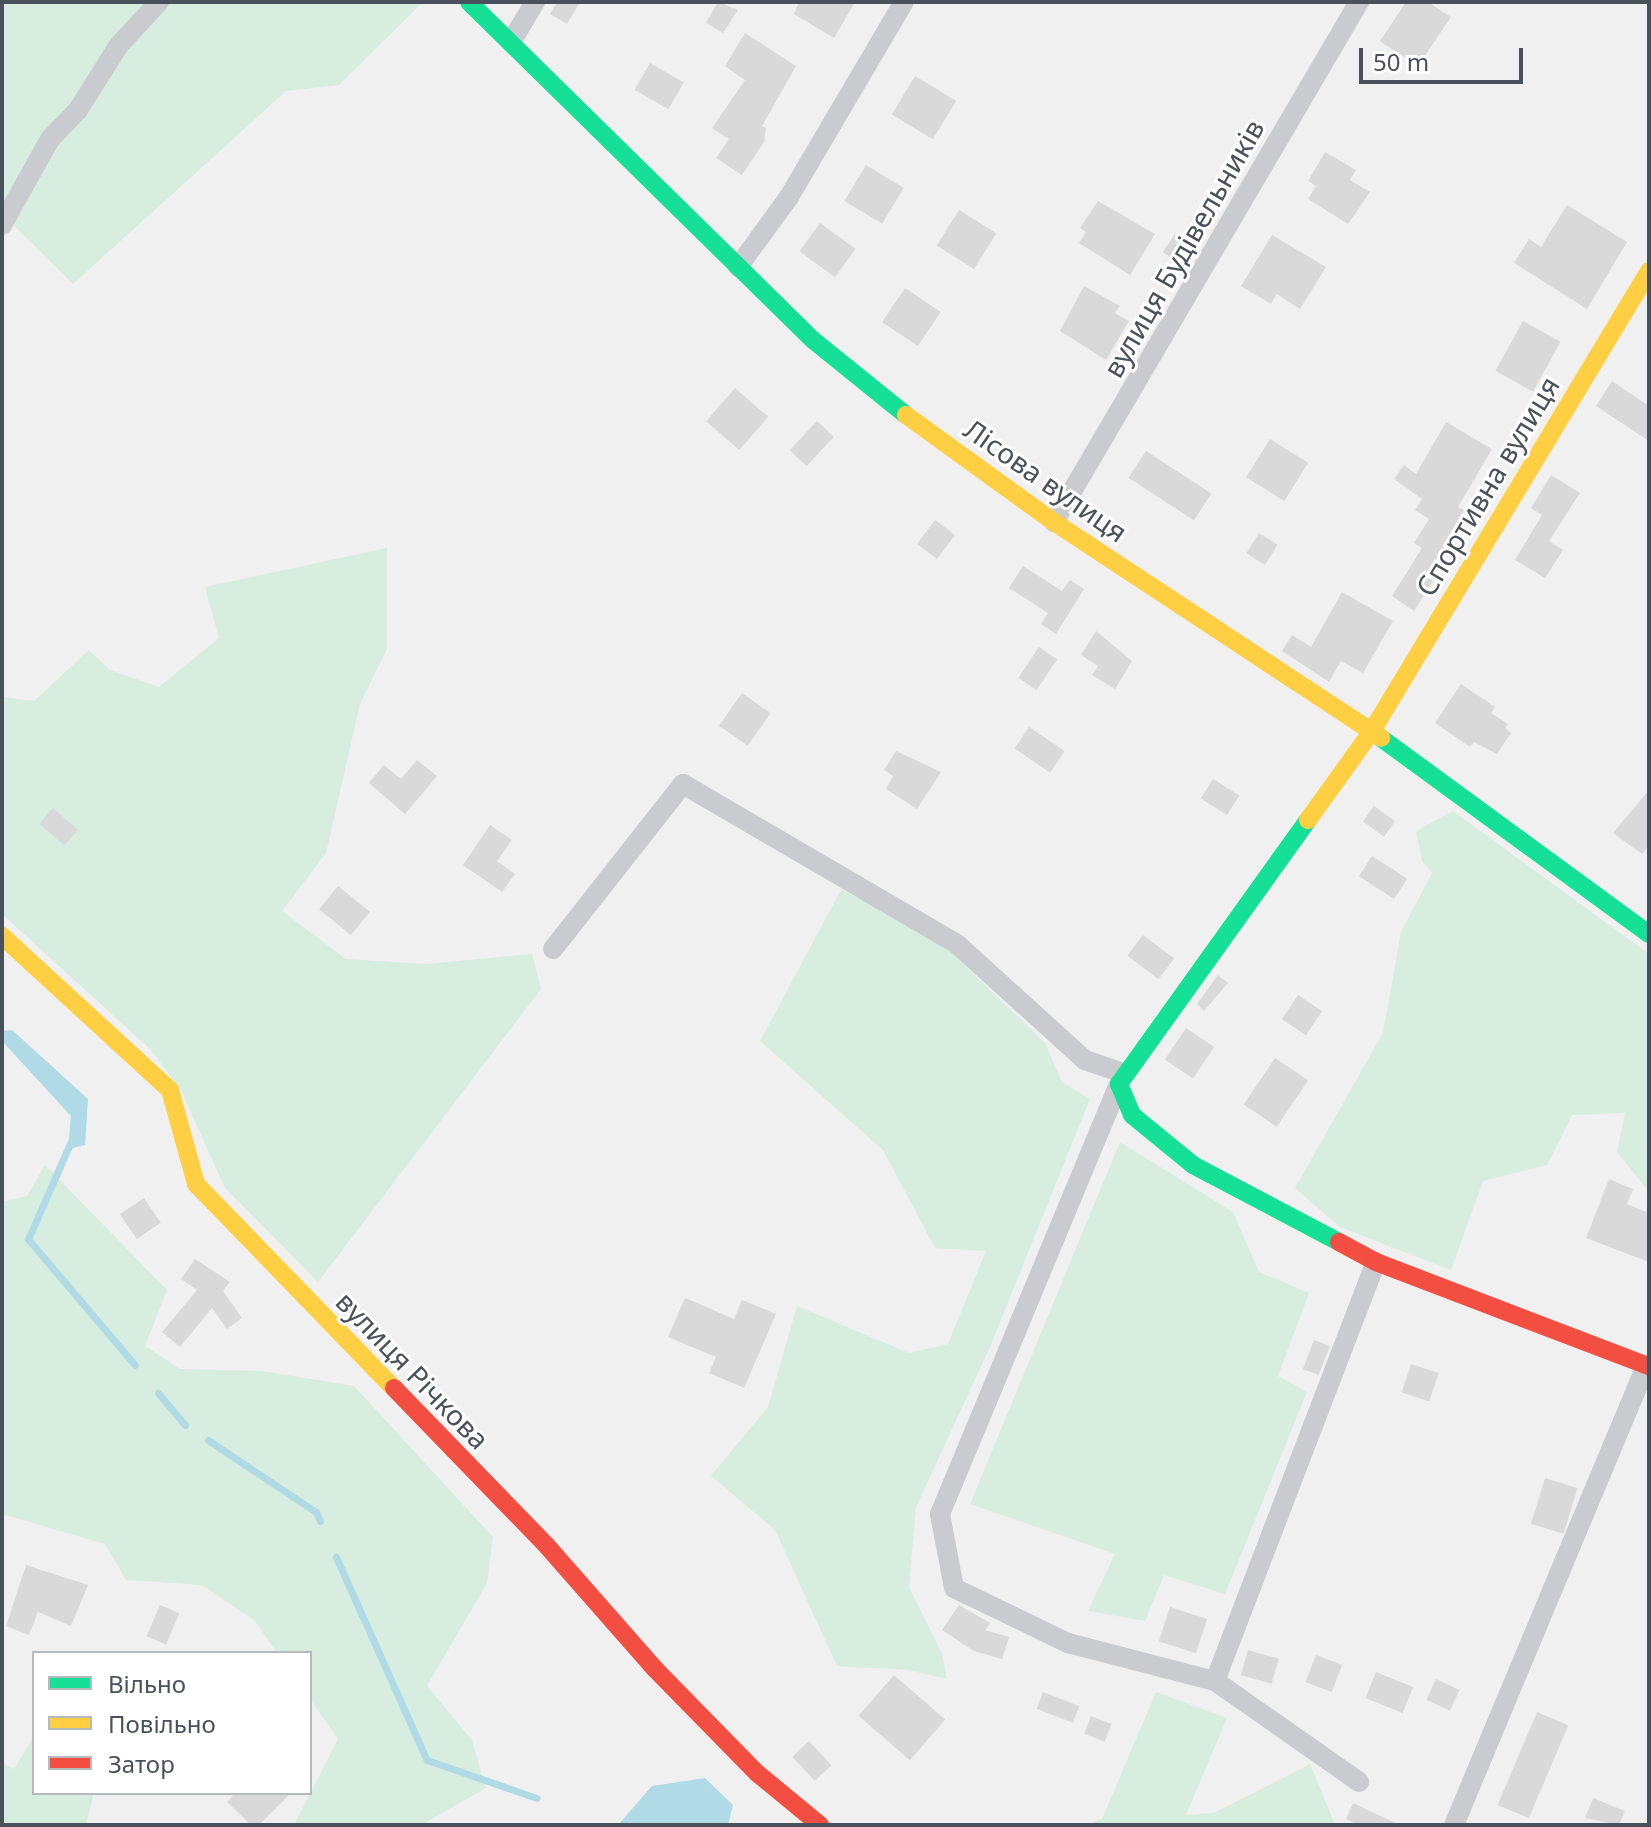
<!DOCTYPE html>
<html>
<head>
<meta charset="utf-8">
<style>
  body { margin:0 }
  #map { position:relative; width:1651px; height:1827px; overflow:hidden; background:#f0f0f0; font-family:"Noto Sans",sans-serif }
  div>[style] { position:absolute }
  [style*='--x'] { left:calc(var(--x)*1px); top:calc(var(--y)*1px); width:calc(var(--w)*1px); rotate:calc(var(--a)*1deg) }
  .green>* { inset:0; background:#d7ede0 }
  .water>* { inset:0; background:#b0dae6 }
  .stream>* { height:7px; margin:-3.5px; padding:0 3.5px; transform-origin:3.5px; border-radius:3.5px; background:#b0dae6 }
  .building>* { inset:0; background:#d9d9da; transform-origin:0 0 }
  .street>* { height:20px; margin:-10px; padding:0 10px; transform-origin:10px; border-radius:10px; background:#cacbce }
  .fast>* { height:18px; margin:-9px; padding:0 9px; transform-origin:9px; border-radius:9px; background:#16e098 }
  .slow>* { height:18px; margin:-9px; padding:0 9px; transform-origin:9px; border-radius:9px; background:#ffcf43 }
  .jam>* { height:18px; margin:-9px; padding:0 9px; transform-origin:9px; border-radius:9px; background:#f24e42 }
  span { translate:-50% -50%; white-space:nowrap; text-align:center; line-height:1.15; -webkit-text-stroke:6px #fff; paint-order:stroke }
  .street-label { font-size:28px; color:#49515a }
  .frame { position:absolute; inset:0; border:4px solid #49515a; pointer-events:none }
  .legend { position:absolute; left:32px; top:1651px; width:280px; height:144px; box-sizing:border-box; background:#fff; border:2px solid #b6b9bd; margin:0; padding:10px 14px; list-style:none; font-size:24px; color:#49515a }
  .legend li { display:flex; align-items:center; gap:16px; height:40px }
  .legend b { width:40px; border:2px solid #b6b9bd }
  .scale { position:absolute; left:1359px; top:48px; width:164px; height:36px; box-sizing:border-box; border:4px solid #49515a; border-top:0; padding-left:10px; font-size:24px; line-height:28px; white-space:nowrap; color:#49515a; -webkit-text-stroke:6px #fff; paint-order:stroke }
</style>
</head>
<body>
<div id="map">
  <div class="green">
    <div style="clip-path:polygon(2px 2px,423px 2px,339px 85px,286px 91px,73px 284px,2px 214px)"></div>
    <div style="clip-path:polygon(387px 548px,387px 649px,360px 704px,326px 853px,282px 911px,346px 959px,427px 964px,532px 954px,541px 989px,318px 1282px,225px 1188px,181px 1091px,151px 1050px,2px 914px,2px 697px,34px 701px,89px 650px,110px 670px,159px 687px,219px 638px,205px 587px)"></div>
    <div style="clip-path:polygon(1453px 811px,1649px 954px,1649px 1192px,1617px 1152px,1625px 1113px,1572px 1115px,1547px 1165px,1483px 1181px,1451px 1270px,1340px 1227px,1295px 1188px,1383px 1033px,1401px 932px,1432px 873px,1422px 861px,1416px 831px)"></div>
    <div style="clip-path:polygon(841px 890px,927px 929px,1045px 1043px,1062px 1082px,1090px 1099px,990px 1347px,916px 1507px,909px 1587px,942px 1654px,947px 1679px,908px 1670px,837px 1666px,775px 1530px,711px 1476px,768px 1407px,797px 1306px,909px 1353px,948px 1344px,986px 1251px,935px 1248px,883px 1150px,760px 1041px)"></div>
    <div style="clip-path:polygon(1120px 1142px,1233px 1212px,1259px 1272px,1309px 1293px,1278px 1376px,1307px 1392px,1225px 1594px,1164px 1575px,1145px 1621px,1088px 1611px,1115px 1554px,970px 1504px)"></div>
    <div style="clip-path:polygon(45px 1165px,167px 1290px,145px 1346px,180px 1369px,262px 1371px,354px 1386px,493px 1537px,487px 1583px,427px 1686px,472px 1740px,486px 1788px,421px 1825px,294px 1825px,338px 1739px,310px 1699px,310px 1653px,277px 1653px,255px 1621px,202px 1585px,126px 1580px,105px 1544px,2px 1514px,2px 1202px,27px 1196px)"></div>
    <div style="clip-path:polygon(1156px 1692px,1227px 1718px,1186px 1815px,1214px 1813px,1310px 1764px,1335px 1825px,1087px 1825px,1102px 1819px)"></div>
    <div style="clip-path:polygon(34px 1736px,34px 1793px,94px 1793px,86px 1825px,2px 1825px,2px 1763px,14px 1769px)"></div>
  </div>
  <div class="water">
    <div style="clip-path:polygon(12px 1030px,88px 1099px,85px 1145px,68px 1149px,71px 1116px,2px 1041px,2px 1031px)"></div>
    <div style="clip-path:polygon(705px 1778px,733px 1805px,728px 1825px,618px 1825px,652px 1786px)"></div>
  </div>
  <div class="stream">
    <div style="--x:72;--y:1139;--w:109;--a:113.7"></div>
    <div style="--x:28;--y:1239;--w:165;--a:49.7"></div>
    <div style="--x:158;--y:1393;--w:42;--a:49.8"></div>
    <div style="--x:208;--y:1440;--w:130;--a:33.7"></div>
    <div style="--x:316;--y:1512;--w:10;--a:66"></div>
    <div style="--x:336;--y:1557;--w:222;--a:65.9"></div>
    <div style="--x:427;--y:1760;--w:116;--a:19.1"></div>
  </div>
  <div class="building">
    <div style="clip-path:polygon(557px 2px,580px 2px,567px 24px,550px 14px)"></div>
    <div style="clip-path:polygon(718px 2px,738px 10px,723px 33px,706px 23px)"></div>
    <div style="clip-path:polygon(799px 2px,855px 2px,834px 38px,794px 14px)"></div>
    <div style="clip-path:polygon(1406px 2px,1428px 2px,1451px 17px,1418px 66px,1380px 41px)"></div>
    <div style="clip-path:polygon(745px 33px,796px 66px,762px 126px,766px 128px,764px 142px,742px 175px,716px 158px,729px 139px,712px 128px,745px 80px,725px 66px)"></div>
    <div style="left:650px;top:63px;width:39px;height:31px;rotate:30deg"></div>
    <div style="left:915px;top:76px;width:48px;height:45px;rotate:31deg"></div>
    <div style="clip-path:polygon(1325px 152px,1356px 170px,1350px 180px,1370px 192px,1348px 224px,1308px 199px,1316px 186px,1308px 181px)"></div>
    <div style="left:866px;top:165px;width:44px;height:42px;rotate:31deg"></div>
    <div style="clip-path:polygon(1098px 201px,1155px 234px,1130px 275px,1079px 243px,1086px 232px,1080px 228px)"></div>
    <div style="clip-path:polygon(1567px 205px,1627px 242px,1587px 309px,1514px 263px,1529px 239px,1541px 247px)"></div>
    <div style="left:959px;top:210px;width:44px;height:42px;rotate:32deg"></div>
    <div style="left:820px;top:223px;width:44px;height:35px;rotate:36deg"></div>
    <div style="left:1175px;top:234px;width:22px;height:22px;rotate:34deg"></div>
    <div style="clip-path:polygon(1272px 235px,1326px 267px,1300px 309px,1277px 294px,1271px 304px,1241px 286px)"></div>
    <div style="clip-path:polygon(1084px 286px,1120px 306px,1115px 313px,1129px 321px,1106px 360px,1060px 331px)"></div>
    <div style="left:905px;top:288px;width:43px;height:41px;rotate:34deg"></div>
    <div style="left:1523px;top:321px;width:43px;height:57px;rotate:29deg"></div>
    <div style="clip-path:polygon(1612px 381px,1649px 406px,1649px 441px,1596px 406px)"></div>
    <div style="left:735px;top:388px;width:44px;height:44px;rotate:41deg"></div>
    <div style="left:817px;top:421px;width:23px;height:40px;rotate:43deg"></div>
    <div style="clip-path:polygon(1446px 422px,1492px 449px,1458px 507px,1464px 510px,1427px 577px,1433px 581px,1414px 611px,1392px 596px,1422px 548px,1414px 543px,1429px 519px,1415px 510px,1422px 499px,1394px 479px,1404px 465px,1416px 474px)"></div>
    <div style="left:1270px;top:439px;width:45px;height:45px;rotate:32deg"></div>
    <div style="left:1146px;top:451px;width:78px;height:32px;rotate:33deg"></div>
    <div style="clip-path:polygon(1551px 475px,1580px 493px,1549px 541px,1563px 550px,1545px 578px,1515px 560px,1542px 515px,1531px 508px)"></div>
    <div style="left:935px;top:520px;width:25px;height:30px;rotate:37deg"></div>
    <div style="left:1259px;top:533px;width:22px;height:24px;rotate:32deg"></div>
    <div style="clip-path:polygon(1023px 566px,1062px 591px,1070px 580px,1084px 589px,1056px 634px,1041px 624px,1048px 613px,1009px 588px)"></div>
    <div style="clip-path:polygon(1342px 592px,1393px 621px,1363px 673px,1341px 661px,1329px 682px,1282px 651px,1292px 635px,1311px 647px)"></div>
    <div style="clip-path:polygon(1096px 631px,1132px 661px,1115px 689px,1092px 675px,1098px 666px,1081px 655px)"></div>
    <div style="left:1039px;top:647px;width:22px;height:37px;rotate:34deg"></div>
    <div style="clip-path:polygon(1461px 684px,1495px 707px,1491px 713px,1508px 724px,1505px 728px,1511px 733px,1497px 754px,1474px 742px,1470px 747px,1435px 723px)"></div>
    <div style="left:742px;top:693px;width:35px;height:40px;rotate:35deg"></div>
    <div style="left:1029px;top:727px;width:43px;height:26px;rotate:34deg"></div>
    <div style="clip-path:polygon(896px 751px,941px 772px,917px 809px,886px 789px,893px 776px,884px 770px)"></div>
    <div style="clip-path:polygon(417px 760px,437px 776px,405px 814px,369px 783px,384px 765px,401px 779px)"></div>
    <div style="left:1213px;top:779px;width:31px;height:23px;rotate:32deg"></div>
    <div style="clip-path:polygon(1649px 790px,1649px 845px,1642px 854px,1613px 833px)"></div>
    <div style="left:1374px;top:806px;width:26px;height:19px;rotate:36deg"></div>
    <div style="left:53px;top:808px;width:33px;height:21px;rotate:41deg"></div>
    <div style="clip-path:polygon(490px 825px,512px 840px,497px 861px,515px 874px,502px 892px,463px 865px)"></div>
    <div style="left:1372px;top:856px;width:42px;height:24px;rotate:33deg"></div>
    <div style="left:338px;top:886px;width:41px;height:30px;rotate:39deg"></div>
    <div style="left:1143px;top:935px;width:39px;height:26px;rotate:37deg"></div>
    <div style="clip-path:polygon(1218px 975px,1228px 983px,1204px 1011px,1197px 1004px)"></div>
    <div style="left:1298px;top:995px;width:29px;height:29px;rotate:34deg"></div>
    <div style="left:1186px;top:1028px;width:34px;height:38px;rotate:34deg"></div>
    <div style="left:1275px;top:1058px;width:40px;height:56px;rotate:34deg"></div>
    <div style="clip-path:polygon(1609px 1179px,1633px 1189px,1627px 1204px,1649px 1213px,1649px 1262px,1586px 1238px)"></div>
    <div style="left:144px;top:1198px;width:30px;height:29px;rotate:56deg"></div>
    <div style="clip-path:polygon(195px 1259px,230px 1282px,223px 1291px,242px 1318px,227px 1329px,212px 1308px,180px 1347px,162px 1332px,197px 1290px,181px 1279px)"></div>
    <div style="clip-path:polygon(685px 1298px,734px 1319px,742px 1300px,776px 1314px,744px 1388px,709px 1373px,716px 1357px,668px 1337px)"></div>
    <div style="left:1314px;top:1340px;width:17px;height:31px;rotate:21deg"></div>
    <div style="left:1411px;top:1364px;width:29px;height:30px;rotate:18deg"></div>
    <div style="left:1545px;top:1478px;width:34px;height:48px;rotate:17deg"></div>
    <div style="clip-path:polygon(26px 1565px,88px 1585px,71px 1626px,38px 1612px,29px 1635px,6px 1626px)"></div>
    <div style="left:160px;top:1605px;width:21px;height:34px;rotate:23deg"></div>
    <div style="clip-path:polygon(959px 1605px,990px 1623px,985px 1630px,1009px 1637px,1002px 1659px,974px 1651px,942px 1630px)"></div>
    <div style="left:1170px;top:1607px;width:39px;height:36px;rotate:18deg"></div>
    <div style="left:1248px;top:1650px;width:32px;height:26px;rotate:16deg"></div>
    <div style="left:1316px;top:1655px;width:28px;height:29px;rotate:21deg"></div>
    <div style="left:1376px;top:1672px;width:40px;height:28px;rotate:22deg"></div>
    <div style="left:894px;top:1675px;width:68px;height:54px;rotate:41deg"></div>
    <div style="left:1436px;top:1679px;width:26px;height:23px;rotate:25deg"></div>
    <div style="left:1043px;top:1692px;width:39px;height:18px;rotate:21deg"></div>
    <div style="left:1537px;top:1712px;width:34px;height:101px;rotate:23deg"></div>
    <div style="left:1091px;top:1716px;width:22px;height:19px;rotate:21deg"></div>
    <div style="left:809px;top:1741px;width:33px;height:23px;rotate:47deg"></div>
    <div style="clip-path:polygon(235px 1793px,291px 1793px,259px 1825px,251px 1825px,227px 1802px)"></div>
    <div style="clip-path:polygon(1593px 1798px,1625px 1811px,1619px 1825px,1585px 1818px)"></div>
    <div style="clip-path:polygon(1353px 1803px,1400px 1825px,1358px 1825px,1346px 1819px)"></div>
  </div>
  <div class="street">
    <div style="--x:511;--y:42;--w:47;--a:-59"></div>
    <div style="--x:2;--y:225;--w:98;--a:-60.8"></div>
    <div style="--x:50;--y:139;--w:40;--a:-46"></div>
    <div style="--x:78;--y:110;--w:77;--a:-57.8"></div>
    <div style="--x:119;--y:45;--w:59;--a:-47.1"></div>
    <div style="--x:738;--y:267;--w:87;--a:-53.9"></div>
    <div style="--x:789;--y:197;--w:226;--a:-59.5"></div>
    <div style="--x:1054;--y:522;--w:603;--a:-59.61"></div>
    <div style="--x:553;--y:949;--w:210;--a:-51.8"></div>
    <div style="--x:683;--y:784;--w:319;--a:30.3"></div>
    <div style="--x:958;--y:945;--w:171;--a:42.2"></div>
    <div style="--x:1085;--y:1060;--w:40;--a:18.9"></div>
    <div style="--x:1119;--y:1084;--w:466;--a:112.6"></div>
    <div style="--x:940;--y:1514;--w:75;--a:79.3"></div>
    <div style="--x:954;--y:1588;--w:127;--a:25.8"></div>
    <div style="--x:1068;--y:1643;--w:152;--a:14.5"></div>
    <div style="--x:1215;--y:1681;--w:176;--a:35"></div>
    <div style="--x:1215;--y:1681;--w:449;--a:-69"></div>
    <div style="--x:1454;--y:1825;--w:498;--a:-67.3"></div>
  </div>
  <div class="fast">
    <div style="--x:469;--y:2;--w:482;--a:44.5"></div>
    <div style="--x:813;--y:340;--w:119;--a:38.9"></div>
    <div style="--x:1381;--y:738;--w:332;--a:36.2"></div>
    <div style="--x:1308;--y:820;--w:325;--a:125.6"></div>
    <div style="--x:1119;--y:1084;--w:34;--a:67"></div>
    <div style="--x:1132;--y:1115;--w:79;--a:39.3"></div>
    <div style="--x:1193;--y:1165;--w:165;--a:27.8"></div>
  </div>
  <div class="slow">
    <div style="--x:906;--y:415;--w:183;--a:35.9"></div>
    <div style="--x:1054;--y:522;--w:392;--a:33.4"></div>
    <div style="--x:1308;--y:820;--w:110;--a:-54.3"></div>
    <div style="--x:1372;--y:731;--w:537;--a:-58.94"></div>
    <div style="--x:2;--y:936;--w:228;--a:42.5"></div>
    <div style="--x:170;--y:1090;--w:98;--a:74.5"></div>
    <div style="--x:196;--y:1184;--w:284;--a:45.9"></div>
  </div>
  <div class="jam">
    <div style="--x:1339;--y:1242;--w:42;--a:28.4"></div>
    <div style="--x:1376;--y:1262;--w:292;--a:20.9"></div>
    <div style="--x:394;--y:1388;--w:220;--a:45.9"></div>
    <div style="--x:547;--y:1546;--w:164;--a:48.7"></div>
    <div style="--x:655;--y:1669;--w:146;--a:45.6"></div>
    <div style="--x:757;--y:1773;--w:82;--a:39.5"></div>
  </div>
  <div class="street-label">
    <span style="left:1183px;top:248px;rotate:-60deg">вулиця Будівельників</span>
    <span style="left:1046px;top:480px;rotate:35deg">Лісова вулиця</span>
    <span style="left:1487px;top:486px;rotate:-59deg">Спортивна вулиця</span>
    <span style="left:413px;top:1370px;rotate:46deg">вулиця Річкова</span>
  </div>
  <div class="frame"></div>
  <ul class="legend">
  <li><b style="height:10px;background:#16e098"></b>Вільно</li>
  <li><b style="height:10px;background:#ffcf43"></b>Повільно</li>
  <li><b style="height:10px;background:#f24e42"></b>Затор</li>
  </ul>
  <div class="scale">50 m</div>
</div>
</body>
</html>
